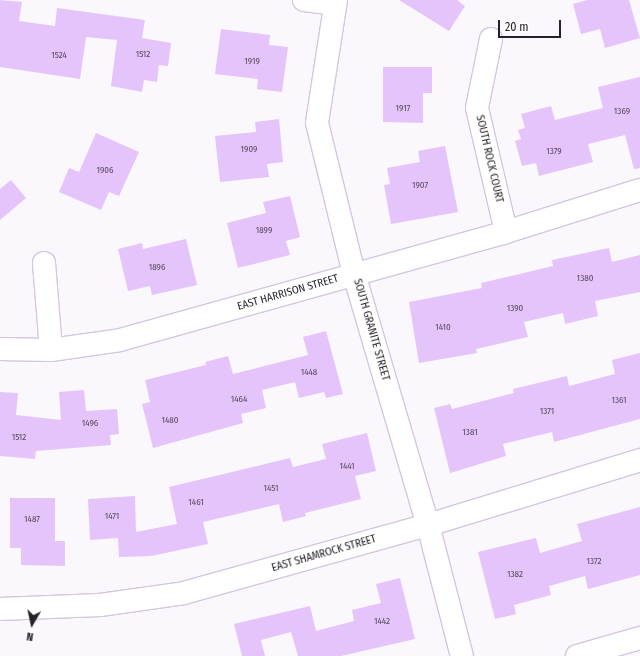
<!DOCTYPE html>
<html>
<head>
<meta charset="utf-8">
<style>
  body { margin:0 }
  #map { position:relative; width:640px; height:656px; overflow:hidden; background:#faf7fd; font-family:"Fira Sans Condensed",sans-serif }
  div>[style] { position:absolute }
  [style*='--x'] { left:calc(var(--x)*1px); top:calc(var(--y)*1px); width:calc(var(--w)*1px); rotate:calc(var(--a)*1deg) }
  .building>* { inset:0; background:#e5c4fb }
  .roads { filter:drop-shadow(1px 0 #d5c6e0) drop-shadow(-1px 0 #d5c6e0) drop-shadow(0 1px #d5c6e0) drop-shadow(0 -1px #d5c6e0) }
  .street>* { height:22px; margin:-11px; padding:0 11px; transform-origin:11px; border-radius:11px; background:#fff }
  span { translate:-50% -50%; white-space:nowrap; text-align:center; line-height:1.15; -webkit-text-stroke:3.5px #fff; paint-order:stroke }
  .number-label { font-size:9px; color:#56495e }
  .number-label span { -webkit-text-stroke-width:0 }
  .street-label { font-size:11px; color:#26202a }
  .north { position:absolute; left:12px; top:604px; width:40px; height:40px; -webkit-text-stroke:3px #fff; paint-order:stroke; rotate:189deg; font-size:11px; font-weight:700; line-height:16px; text-align:center; color:#26202a }
  .north::after { content:''; display:block; margin:auto; width:14px; height:18px; background:#26202a; clip-path:polygon(50% 0,100% 100%,50% 72%,0 100%) }
  .scale { position:absolute; left:498px; top:20px; width:63px; height:18px; box-sizing:border-box; border:2px solid #26202a; border-top:0; padding-left:5px; font-size:12px; line-height:14px; white-space:nowrap; color:#26202a; -webkit-text-stroke:3px #fff; paint-order:stroke }
</style>
</head>
<body>
<div id="map">
  <div class="building">
    <div style="clip-path:polygon(0 0,22px 2px,19px 21px,55px 26px,57px 8px,145px 20px,142px 38px,171px 43px,168px 66px,159px 65px,157px 82px,144px 80px,142px 92px,111px 86px,117px 40px,86px 37px,80px 79px,0 67px)"></div>
    <div style="clip-path:polygon(399px 0,457px 0,465px 6px,449px 31px)"></div>
    <div style="clip-path:polygon(587px 0,629px 0,640px 38px,605px 48px,600px 29px,581px 34px,573px 4px)"></div>
    <div style="clip-path:polygon(221px 29px,270px 35px,269px 45px,288px 47px,282px 92px,257px 89px,258px 79px,215px 74px)"></div>
    <div style="clip-path:polygon(383px 67px,432px 67px,432px 93px,423px 93px,423px 123px,383px 122px)"></div>
    <div style="clip-path:polygon(640px 77px,640px 168px,634px 169px,625px 135px,588px 144px,593px 162px,539px 176px,536px 163px,522px 166px,515px 141px,521px 139px,518px 130px,525px 128px,521px 114px,551px 106px,555px 120px,603px 108px,598px 87px)"></div>
    <div style="clip-path:polygon(279px 119px,283px 162px,267px 164px,269px 177px,220px 182px,215px 136px,256px 132px,255px 122px)"></div>
    <div style="clip-path:polygon(96px 133px,139px 152px,119px 196px,109px 192px,101px 210px,59px 192px,69px 168px,79px 172px)"></div>
    <div style="clip-path:polygon(445px 146px,458px 212px,391px 224px,384px 185px,390px 184px,387px 168px,420px 162px,418px 151px)"></div>
    <div style="clip-path:polygon(11px 180px,26px 198px,0 220px,0 189px)"></div>
    <div style="clip-path:polygon(290px 196px,300px 237px,286px 241px,290px 255px,238px 268px,227px 223px,266px 213px,263px 202px)"></div>
    <div style="clip-path:polygon(186px 239px,197px 285px,152px 295px,150px 286px,128px 291px,118px 249px,142px 243px,143px 249px)"></div>
    <div style="clip-path:polygon(609px 248px,612px 262px,640px 255px,640px 292px,595px 301px,598px 316px,565px 324px,563px 313px,524px 322px,528px 337px,476px 349px,477px 353px,419px 363px,409px 302px,482px 288px,481px 283px,553px 266px,552px 260px)"></div>
    <div style="clip-path:polygon(326px 331px,343px 394px,326px 398px,324px 392px,299px 398px,295px 382px,262px 390px,266px 408px,241px 414px,243px 423px,153px 448px,142px 404px,150px 402px,145px 380px,206px 365px,205px 362px,228px 356px,233px 374px,308px 355px,303px 337px)"></div>
    <div style="clip-path:polygon(640px 353px,640px 419px,554px 442px,552px 432px,503px 444px,506px 456px,450px 473px,434px 408px,450px 404px,452px 409px,514px 393px,513px 389px,567px 376px,569px 386px,615px 374px,612px 360px)"></div>
    <div style="clip-path:polygon(84px 390px,86px 411px,117px 409px,119px 434px,110px 435px,111px 445px,36px 451px,35px 459px,0 456px,0 392px,18px 393px,16px 415px,61px 420px,59px 392px)"></div>
    <div style="clip-path:polygon(367px 433px,376px 471px,355px 476px,361px 499px,305px 513px,306px 516px,283px 522px,279px 504px,203px 522px,208px 544px,151px 556px,119px 557px,118px 538px,90px 540px,88px 499px,135px 496px,136px 532px,177px 524px,169px 487px,290px 458px,293px 467px,326px 459px,322px 444px)"></div>
    <div style="clip-path:polygon(10px 498px,55px 498px,55px 541px,65px 541px,65px 566px,21px 565px,21px 548px,10px 548px)"></div>
    <div style="clip-path:polygon(640px 507px,640px 575px,588px 589px,585px 576px,549px 586px,551px 595px,514px 605px,516px 614px,495px 619px,478px 552px,536px 538px,540px 553px,582px 541px,577px 524px)"></div>
    <div style="clip-path:polygon(400px 578px,415px 639px,341px 656px,298px 656px,291px 632px,261px 640px,265px 656px,242px 656px,234px 624px,310px 606px,316px 631px,354px 621px,352px 610px,381px 603px,376px 584px)"></div>
  </div>
  <div class="roads">
    <div class="street">
      <div style="--x:304;--y:0;--w:31;--a:7"></div>
      <div style="--x:336;--y:0;--w:124;--a:98.8"></div>
      <div style="--x:317;--y:123;--w:155;--a:76.2"></div>
      <div style="--x:354;--y:274;--w:262;--a:73.6"></div>
      <div style="--x:428;--y:525;--w:135;--a:75.5"></div>
      <div style="--x:491;--y:39;--w:70;--a:101.5"></div>
      <div style="--x:477;--y:108;--w:127;--a:76.8"></div>
      <div style="--x:44;--y:263;--w:87;--a:85.4"></div>
      <div style="--x:0;--y:349;--w:51;--a:1.1"></div>
      <div style="--x:51;--y:350;--w:70;--a:-8.2"></div>
      <div style="--x:120;--y:340;--w:401;--a:-15.6"></div>
      <div style="--x:506;--y:232;--w:140;--a:-17.4"></div>
      <div style="--x:0;--y:609;--w:100;--a:-2.3"></div>
      <div style="--x:100;--y:605;--w:85;--a:-8.1"></div>
      <div style="--x:184;--y:593;--w:253;--a:-15.6"></div>
      <div style="--x:428;--y:525;--w:222;--a:-17"></div>
      <div style="--x:577;--y:656;--w:66;--a:-15.9"></div>
    </div>
  </div>
  <div class="number-label">
    <span style="left:143px;top:54px">1512</span>
    <span style="left:59px;top:55px">1524</span>
    <span style="left:252px;top:61px">1919</span>
    <span style="left:403px;top:108px">1917</span>
    <span style="left:622px;top:111px">1369</span>
    <span style="left:249px;top:149px">1909</span>
    <span style="left:554px;top:151px">1379</span>
    <span style="left:105px;top:170px">1906</span>
    <span style="left:420px;top:185px">1907</span>
    <span style="left:264px;top:230px">1899</span>
    <span style="left:157px;top:267px">1896</span>
    <span style="left:585px;top:278px">1380</span>
    <span style="left:515px;top:308px">1390</span>
    <span style="left:443px;top:327px">1410</span>
    <span style="left:309px;top:372px">1448</span>
    <span style="left:239px;top:399px">1464</span>
    <span style="left:619px;top:400px">1361</span>
    <span style="left:547px;top:411px">1371</span>
    <span style="left:170px;top:420px">1480</span>
    <span style="left:90px;top:423px">1496</span>
    <span style="left:470px;top:432px">1381</span>
    <span style="left:19px;top:437px">1512</span>
    <span style="left:347px;top:466px">1441</span>
    <span style="left:271px;top:488px">1451</span>
    <span style="left:196px;top:502px">1461</span>
    <span style="left:112px;top:516px">1471</span>
    <span style="left:32px;top:519px">1487</span>
    <span style="left:594px;top:561px">1372</span>
    <span style="left:515px;top:574px">1382</span>
    <span style="left:382px;top:621px">1442</span>
  </div>
  <div class="street-label">
    <span style="left:489px;top:159px;rotate:77deg">SOUTH ROCK COURT</span>
    <span style="left:288px;top:293px;rotate:-16deg">EAST HARRISON STREET</span>
    <span style="left:371px;top:330px;rotate:74deg">SOUTH GRANITE STREET</span>
    <span style="left:324px;top:554px;rotate:-16deg">EAST SHAMROCK STREET</span>
  </div>
  <div class="north">N</div>
  <div class="scale">20 m</div>
</div>
</body>
</html>
